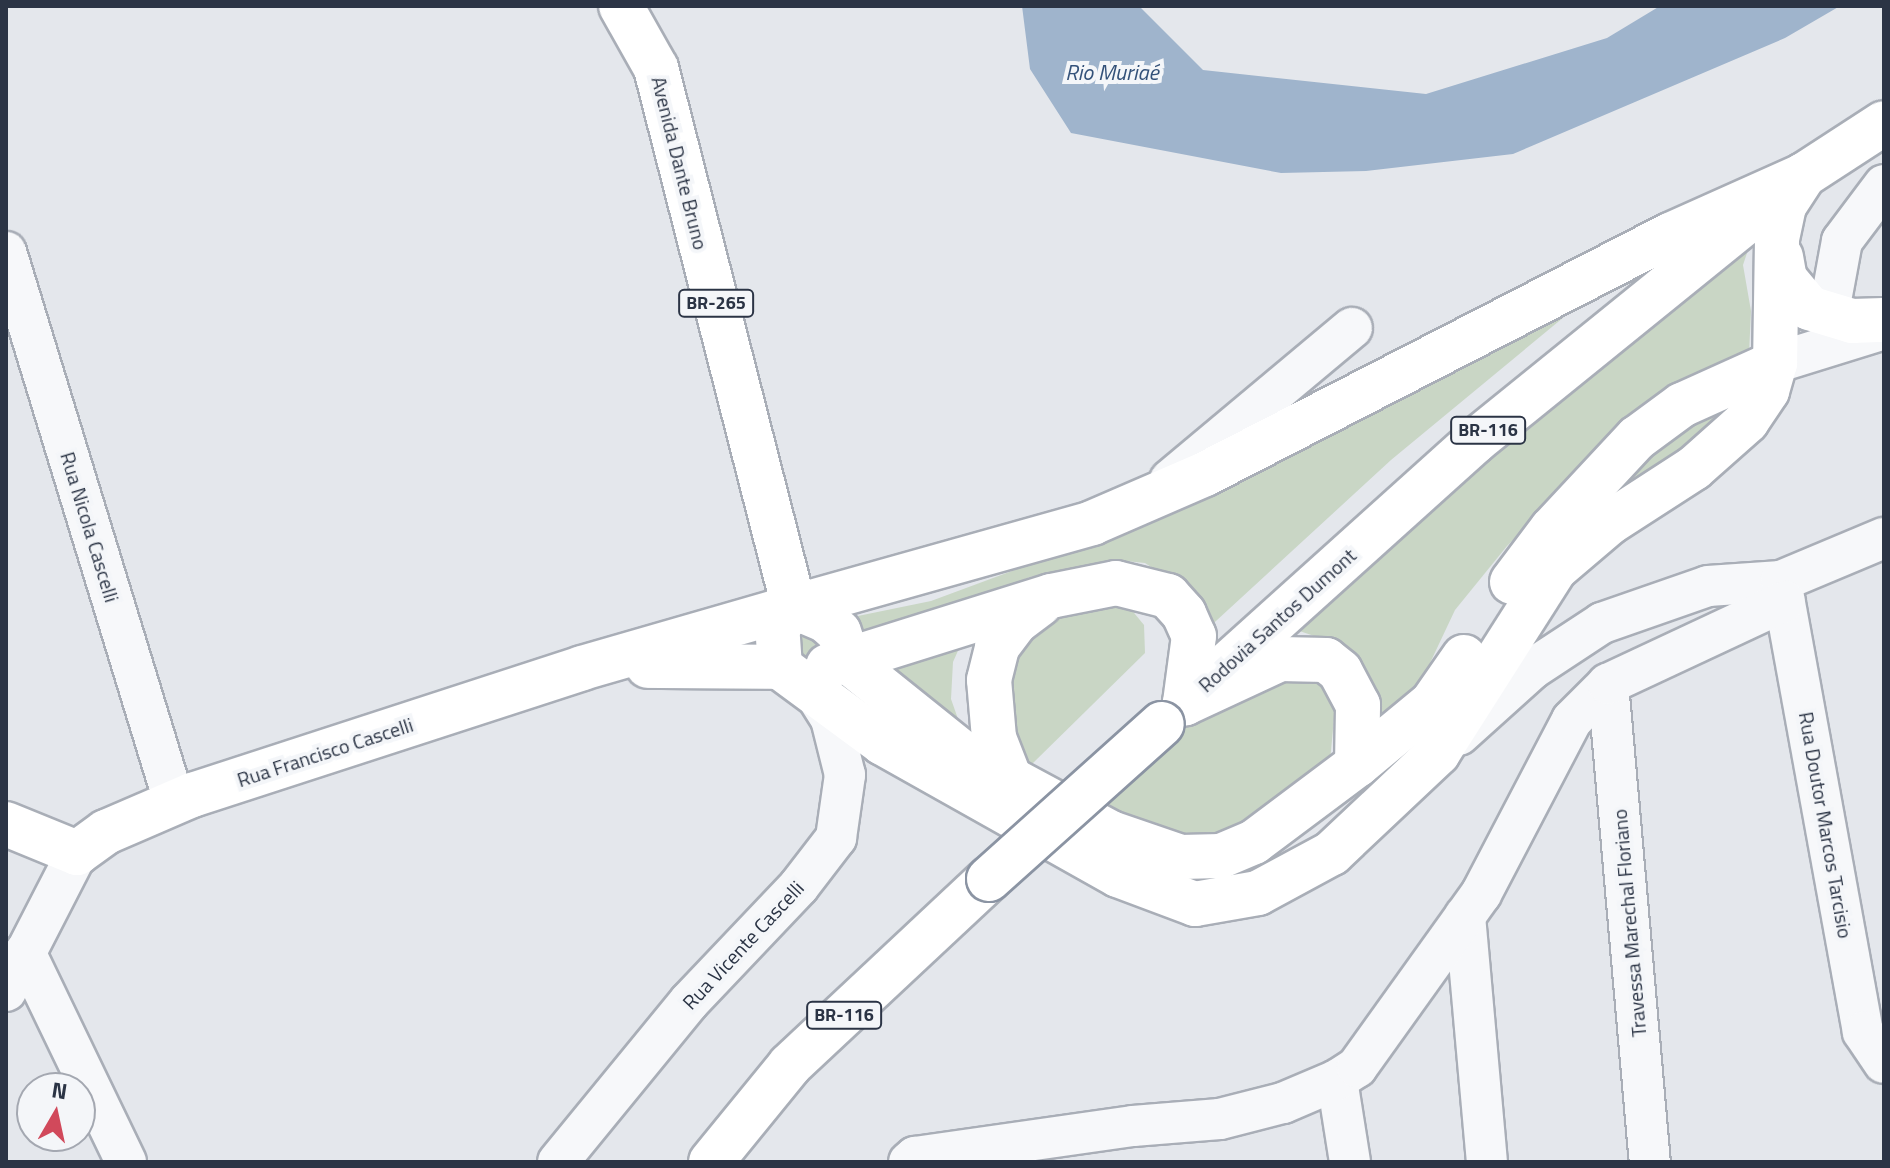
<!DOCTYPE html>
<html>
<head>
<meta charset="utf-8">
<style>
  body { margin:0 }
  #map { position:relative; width:1890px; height:1168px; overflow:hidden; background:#e4e7ec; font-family:"Titillium Web",sans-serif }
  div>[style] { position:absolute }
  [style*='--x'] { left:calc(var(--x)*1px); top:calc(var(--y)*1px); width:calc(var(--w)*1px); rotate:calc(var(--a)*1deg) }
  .green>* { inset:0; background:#c9d6c5 }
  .water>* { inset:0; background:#9fb4cc }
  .roads { filter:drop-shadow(2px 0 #a9aeb7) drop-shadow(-2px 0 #a9aeb7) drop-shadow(0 2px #a9aeb7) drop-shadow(0 -2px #a9aeb7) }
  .minor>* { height:40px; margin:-20px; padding:0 20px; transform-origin:20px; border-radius:20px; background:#f7f8fa }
  .major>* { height:44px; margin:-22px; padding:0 22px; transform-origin:22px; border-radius:22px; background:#fff }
  .highway>* { height:44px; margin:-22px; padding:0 22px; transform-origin:22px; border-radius:22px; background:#fff }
  .bridges { filter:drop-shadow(2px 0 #8b94a3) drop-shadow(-2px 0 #8b94a3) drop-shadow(0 2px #8b94a3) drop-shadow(0 -2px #8b94a3) }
  .highway-bridge>* { height:44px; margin:-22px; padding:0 22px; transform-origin:22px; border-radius:22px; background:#fff }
  span { translate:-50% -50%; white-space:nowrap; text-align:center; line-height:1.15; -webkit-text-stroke:8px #f4f6f9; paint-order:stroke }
  .shield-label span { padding:2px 6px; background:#f4f6f9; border:2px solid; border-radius:6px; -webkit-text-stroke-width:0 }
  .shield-label { font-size:18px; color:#2b3445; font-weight:700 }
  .street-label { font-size:20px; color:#2b3445 }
  .water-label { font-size:22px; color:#34527a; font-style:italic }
  .frame { position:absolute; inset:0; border:8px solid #2b3445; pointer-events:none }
  .north { position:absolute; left:16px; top:1072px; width:80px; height:80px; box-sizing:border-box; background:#f4f6f9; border:2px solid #a4a8b1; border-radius:50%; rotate:9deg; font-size:22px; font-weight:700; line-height:32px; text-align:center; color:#2b3445 }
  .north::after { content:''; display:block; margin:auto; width:28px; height:36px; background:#d1495b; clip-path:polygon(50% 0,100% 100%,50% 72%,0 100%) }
</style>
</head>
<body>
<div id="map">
  <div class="green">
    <div style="clip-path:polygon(1753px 235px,1743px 265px,1751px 311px,1749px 354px,1570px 483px,1507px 546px,1455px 610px,1405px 716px,1385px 733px,1372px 686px,1349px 656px,1317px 637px,1288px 627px)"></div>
    <div style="clip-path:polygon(1604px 284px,1391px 460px,1204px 632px,1168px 578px,1145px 563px,1116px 560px,1030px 577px,863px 642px,853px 617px,931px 601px,1201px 501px)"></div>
    <div style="clip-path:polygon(1737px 400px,1704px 444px,1633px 496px,1600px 500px,1673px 434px)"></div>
    <div style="clip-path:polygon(1106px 599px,1130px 608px,1144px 625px,1145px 653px,1032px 764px,1008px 746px,1002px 666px,1042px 621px)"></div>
    <div style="clip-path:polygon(802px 616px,821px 646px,804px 657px,797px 656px)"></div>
    <div style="clip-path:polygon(961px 644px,953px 662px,951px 699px,964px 736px,894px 676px,897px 666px)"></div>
    <div style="clip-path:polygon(1299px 671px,1324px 683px,1335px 708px,1330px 761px,1223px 841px,1166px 842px,1104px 809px,1124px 780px,1192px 719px)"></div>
  </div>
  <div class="water">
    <div style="clip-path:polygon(1022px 6px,1139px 6px,1203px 70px,1426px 94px,1607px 38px,1660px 6px,1840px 6px,1785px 38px,1513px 154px,1366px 171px,1281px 173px,1071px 133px,1030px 69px)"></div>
  </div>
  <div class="roads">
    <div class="minor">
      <div style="--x:6;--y:252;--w:574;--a:72.99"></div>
      <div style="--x:1828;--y:317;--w:77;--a:-79.6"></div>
      <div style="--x:1842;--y:241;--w:70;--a:-53.1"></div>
      <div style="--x:1775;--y:363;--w:114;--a:-17.3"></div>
      <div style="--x:1170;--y:480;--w:237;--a:-39.9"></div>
      <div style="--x:1781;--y:581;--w:458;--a:79.7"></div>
      <div style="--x:1863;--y:1032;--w:37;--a:56"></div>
      <div style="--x:1608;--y:684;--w:480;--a:85"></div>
      <div style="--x:1459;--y:735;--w:98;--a:-42.1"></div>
      <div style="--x:1532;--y:669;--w:84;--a:-33.3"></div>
      <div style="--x:1602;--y:623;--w:112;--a:-19.2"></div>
      <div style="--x:1708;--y:586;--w:73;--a:-3.9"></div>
      <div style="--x:1781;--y:581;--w:112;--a:-22.7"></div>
      <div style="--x:1465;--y:916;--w:247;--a:84.9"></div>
      <div style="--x:25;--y:952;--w:233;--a:64.3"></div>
      <div style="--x:6;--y:991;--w:155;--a:-62.8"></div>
      <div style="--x:1337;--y:1080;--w:83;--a:81"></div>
      <div style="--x:558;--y:1162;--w:207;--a:-50.7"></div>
      <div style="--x:689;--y:1002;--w:160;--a:-46.5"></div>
      <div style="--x:799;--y:886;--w:61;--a:-52.4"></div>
      <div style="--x:836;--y:838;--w:64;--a:-81.9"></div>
      <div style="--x:845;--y:775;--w:58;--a:-104"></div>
      <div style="--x:831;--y:719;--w:22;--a:-122"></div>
      <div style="--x:909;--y:1162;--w:8;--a:-40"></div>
      <div style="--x:915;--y:1157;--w:220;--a:-8.1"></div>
      <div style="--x:1133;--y:1126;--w:87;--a:-4.6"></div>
      <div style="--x:1220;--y:1119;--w:65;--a:-14.3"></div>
      <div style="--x:1283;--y:1103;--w:59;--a:-23.1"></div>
      <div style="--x:1337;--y:1080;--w:24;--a:-33"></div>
      <div style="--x:1357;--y:1067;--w:213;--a:-54.4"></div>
      <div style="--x:1481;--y:894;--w:196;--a:-62.4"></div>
      <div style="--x:1572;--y:720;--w:51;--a:-45"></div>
      <div style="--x:1608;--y:684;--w:195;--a:-25.1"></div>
    </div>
    <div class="major">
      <div style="--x:648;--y:666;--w:132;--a:0.4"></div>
      <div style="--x:6;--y:824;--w:77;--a:22.2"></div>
      <div style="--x:77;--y:853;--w:36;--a:-36"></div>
      <div style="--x:106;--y:832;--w:94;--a:-23.3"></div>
      <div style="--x:192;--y:795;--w:410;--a:-18"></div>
      <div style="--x:582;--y:668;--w:221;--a:-16.1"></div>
    </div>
    <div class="highway">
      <div style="--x:621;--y:6;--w:71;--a:60.6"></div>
      <div style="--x:656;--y:68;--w:556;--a:75.64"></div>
      <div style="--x:1804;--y:175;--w:37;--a:123"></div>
      <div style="--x:1784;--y:206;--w:35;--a:102"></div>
      <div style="--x:1777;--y:240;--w:123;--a:90.9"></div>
      <div style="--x:1775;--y:363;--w:29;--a:106"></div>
      <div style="--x:1767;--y:391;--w:36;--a:124"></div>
      <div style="--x:1747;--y:421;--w:71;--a:138.4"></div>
      <div style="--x:1694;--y:468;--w:101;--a:147.1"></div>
      <div style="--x:1609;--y:523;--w:71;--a:139.6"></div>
      <div style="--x:1555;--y:569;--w:218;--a:122.5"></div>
      <div style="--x:1438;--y:753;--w:146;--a:136.7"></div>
      <div style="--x:1332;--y:853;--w:84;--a:151.6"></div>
      <div style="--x:1258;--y:893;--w:64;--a:170.1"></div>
      <div style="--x:1195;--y:904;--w:82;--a:-159.4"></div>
      <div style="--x:1118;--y:875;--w:270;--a:-150.7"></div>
      <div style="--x:883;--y:743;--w:128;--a:-143.6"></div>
      <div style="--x:780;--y:667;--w:39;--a:-94"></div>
      <div style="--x:777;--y:628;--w:27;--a:-51"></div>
      <div style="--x:794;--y:607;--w:310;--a:-15.7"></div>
      <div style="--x:1092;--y:523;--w:123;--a:-23.4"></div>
      <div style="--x:1205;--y:474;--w:523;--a:-27.2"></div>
      <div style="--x:1670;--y:235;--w:147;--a:-24.1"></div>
      <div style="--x:1781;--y:257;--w:22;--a:80"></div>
      <div style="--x:1785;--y:279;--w:38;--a:50"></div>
      <div style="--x:1809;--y:308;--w:45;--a:16.8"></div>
      <div style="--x:1852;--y:321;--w:32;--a:-2"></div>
      <div style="--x:1512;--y:582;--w:66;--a:-53"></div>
      <div style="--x:1552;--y:529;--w:125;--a:-47"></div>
      <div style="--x:1637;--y:438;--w:56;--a:-36.3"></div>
      <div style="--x:1682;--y:405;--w:102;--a:-24.3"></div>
      <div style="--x:794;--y:607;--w:34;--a:23"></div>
      <div style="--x:825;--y:620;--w:18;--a:41"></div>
      <div style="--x:839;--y:632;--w:32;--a:72"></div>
      <div style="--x:849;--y:662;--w:147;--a:38.7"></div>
      <div style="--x:964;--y:754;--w:167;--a:28.3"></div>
      <div style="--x:1111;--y:833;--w:74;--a:18.9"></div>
      <div style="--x:1181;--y:857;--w:40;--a:-1.4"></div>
      <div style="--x:1221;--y:856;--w:36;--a:-23"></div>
      <div style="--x:1254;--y:842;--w:129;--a:-36.8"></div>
      <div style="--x:1357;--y:765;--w:60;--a:-89"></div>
      <div style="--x:1358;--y:705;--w:38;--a:-118"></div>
      <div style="--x:1340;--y:671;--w:18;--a:-142"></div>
      <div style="--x:1326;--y:660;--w:46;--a:-178.8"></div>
      <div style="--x:1280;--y:659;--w:105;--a:155.1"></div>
      <div style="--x:828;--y:666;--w:234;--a:-17.4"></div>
      <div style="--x:1051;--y:596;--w:66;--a:-11.3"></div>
      <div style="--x:1116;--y:583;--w:54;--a:14"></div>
      <div style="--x:1168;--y:596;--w:24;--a:48"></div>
      <div style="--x:1184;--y:614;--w:24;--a:66"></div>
      <div style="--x:1194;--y:636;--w:68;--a:97.7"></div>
      <div style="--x:1220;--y:671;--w:342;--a:-42"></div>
      <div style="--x:1474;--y:442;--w:424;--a:-39"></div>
      <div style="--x:1804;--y:175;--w:95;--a:-33"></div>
      <div style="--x:1357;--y:765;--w:97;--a:-39.6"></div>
      <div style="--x:1432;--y:703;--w:56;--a:-55.2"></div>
      <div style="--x:1010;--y:779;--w:44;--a:-111.3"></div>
      <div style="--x:994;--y:738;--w:58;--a:-94.9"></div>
      <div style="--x:989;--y:680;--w:34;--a:-76"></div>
      <div style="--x:997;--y:647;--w:31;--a:-53"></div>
      <div style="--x:1016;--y:622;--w:30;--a:-37"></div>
      <div style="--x:711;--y:1162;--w:125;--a:-50.8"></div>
      <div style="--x:790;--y:1065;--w:272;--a:-43.1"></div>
    </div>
  </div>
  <div class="bridges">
    <div class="highway-bridge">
      <div style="--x:989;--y:879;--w:232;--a:-41.9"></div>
    </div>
  </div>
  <div class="shield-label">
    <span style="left:716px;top:303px">BR-265</span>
    <span style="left:1488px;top:430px">BR-116</span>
    <span style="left:844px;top:1015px">BR-116</span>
  </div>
  <div class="street-label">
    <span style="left:680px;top:163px;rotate:76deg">Avenida Dante Bruno</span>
    <span style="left:90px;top:527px;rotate:73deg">Rua Nicola Cascelli</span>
    <span style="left:1277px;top:620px;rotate:-42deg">Rodovia Santos Dumont</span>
    <span style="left:325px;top:752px;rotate:-18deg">Rua Francisco Cascelli</span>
    <span style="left:1826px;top:825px;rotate:80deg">Rua Doutor Marcos Tarcisio</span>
    <span style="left:1629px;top:923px;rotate:-95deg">Travessa Marechal Floriano</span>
    <span style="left:743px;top:945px;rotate:-47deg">Rua Vicente Cascelli</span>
  </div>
  <div class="water-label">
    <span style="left:1112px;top:73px">Rio Muriaé</span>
  </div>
  <div class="frame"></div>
  <div class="north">N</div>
</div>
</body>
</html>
